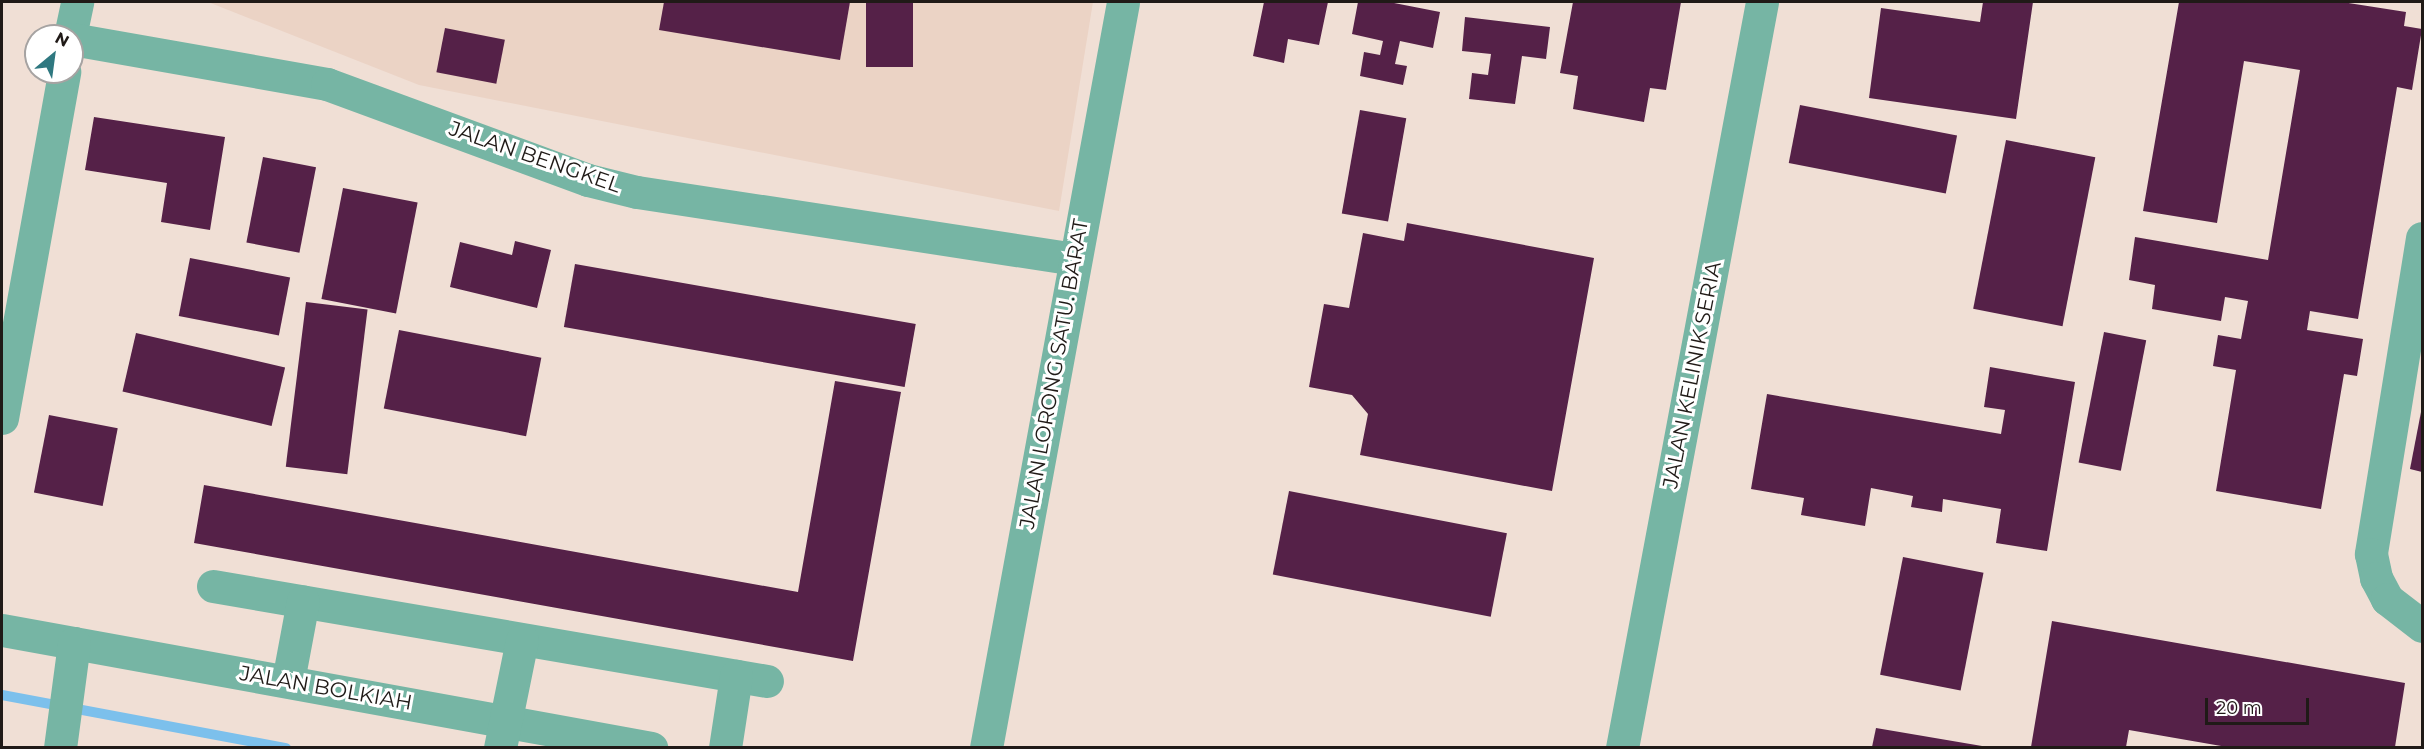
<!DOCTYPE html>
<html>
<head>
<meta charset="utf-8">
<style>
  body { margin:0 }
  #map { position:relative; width:2424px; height:749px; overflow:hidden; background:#f0dfd5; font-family:Montserrat,sans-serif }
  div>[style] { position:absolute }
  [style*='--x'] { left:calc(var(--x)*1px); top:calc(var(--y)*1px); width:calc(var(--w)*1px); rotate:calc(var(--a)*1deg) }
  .built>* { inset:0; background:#ebd3c5 }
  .stream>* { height:10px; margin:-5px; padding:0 5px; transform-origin:5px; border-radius:5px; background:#7cc0ec }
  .building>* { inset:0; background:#552148; transform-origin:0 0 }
  .minor>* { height:33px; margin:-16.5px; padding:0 16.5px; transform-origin:16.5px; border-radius:16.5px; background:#76b5a4 }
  span { translate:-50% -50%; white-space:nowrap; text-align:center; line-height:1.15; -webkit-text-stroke:6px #fff; paint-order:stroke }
  .street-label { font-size:21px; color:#201a17 }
  .frame { position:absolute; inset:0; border:3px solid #201a17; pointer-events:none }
  .north { position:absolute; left:24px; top:24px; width:60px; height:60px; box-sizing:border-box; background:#fff; border:2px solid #a6a3a2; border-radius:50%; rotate:29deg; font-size:16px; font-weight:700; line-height:24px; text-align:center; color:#201a17 }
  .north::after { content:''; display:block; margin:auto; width:21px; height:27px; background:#2f7880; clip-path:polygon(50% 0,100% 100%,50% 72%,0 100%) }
  .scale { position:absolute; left:2205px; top:698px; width:104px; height:27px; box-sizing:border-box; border:3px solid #201a17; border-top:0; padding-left:8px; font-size:18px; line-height:21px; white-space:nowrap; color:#201a17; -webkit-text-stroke:4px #fff; paint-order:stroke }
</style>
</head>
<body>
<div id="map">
  <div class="built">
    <div style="clip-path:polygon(208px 2px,1093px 2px,1059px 211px,419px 85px)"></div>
  </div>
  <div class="stream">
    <div style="--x:2;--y:695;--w:289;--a:10.6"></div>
  </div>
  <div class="building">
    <div style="clip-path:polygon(664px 2px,850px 2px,840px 60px,659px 30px)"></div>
    <div style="left:866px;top:2px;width:47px;height:65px"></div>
    <div style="clip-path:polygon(1264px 2px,1328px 2px,1319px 45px,1288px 39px,1284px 63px,1253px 56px)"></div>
    <div style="clip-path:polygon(1358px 2px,1389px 2px,1440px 12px,1433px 48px,1400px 41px,1395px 64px,1407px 66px,1403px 85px,1360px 76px,1364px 52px,1380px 55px,1383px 41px,1352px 34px)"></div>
    <div style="clip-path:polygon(1573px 2px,1681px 2px,1666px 90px,1650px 88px,1644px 122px,1573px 109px,1578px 76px,1560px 73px)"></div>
    <div style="clip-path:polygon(1983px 2px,2033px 2px,2016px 119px,1869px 98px,1881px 8px,1980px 22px)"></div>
    <div style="clip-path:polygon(2179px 2px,2342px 2px,2406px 12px,2404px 26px,2422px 29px,2412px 90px,2397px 87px,2358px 319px,2310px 311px,2307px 330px,2363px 339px,2357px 376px,2344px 374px,2321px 509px,2216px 491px,2236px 370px,2213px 366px,2218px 335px,2241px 339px,2248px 301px,2225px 297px,2221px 321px,2152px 309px,2155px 285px,2129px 280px,2135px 237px,2268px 260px,2300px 70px,2244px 61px,2217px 223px,2143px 211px)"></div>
    <div style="clip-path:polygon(1465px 17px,1550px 27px,1546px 59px,1522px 56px,1515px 104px,1469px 99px,1472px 73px,1488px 75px,1491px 54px,1462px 51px)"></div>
    <div style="left:445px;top:28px;width:61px;height:45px;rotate:11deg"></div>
    <div style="left:1800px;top:105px;width:160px;height:59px;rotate:11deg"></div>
    <div style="left:1360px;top:110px;width:47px;height:105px;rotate:10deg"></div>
    <div style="clip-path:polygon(94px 117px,225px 137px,210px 230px,161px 222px,167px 183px,85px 170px)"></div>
    <div style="left:2006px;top:140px;width:91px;height:172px;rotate:11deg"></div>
    <div style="left:263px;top:157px;width:54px;height:87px;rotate:11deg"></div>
    <div style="left:343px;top:188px;width:76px;height:113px;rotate:11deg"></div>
    <div style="clip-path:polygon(1407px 223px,1594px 258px,1552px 491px,1360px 455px,1368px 414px,1352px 395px,1309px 387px,1324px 304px,1349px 308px,1363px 233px,1404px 241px)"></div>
    <div style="clip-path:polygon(515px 241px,551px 250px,537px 308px,450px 287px,460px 242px,512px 255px)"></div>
    <div style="left:190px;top:258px;width:102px;height:59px;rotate:11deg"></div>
    <div style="left:575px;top:264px;width:346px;height:64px;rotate:10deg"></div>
    <div style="left:306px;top:302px;width:62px;height:166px;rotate:7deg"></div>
    <div style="left:399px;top:330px;width:145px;height:80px;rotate:11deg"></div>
    <div style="left:2104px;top:332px;width:43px;height:133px;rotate:11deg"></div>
    <div style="left:136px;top:333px;width:153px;height:60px;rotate:13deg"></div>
    <div style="clip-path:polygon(1990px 367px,2075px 382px,2047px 551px,1996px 543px,2001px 509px,1943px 499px,1942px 512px,1911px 507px,1913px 496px,1871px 488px,1865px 526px,1801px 515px,1804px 498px,1751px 489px,1767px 394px,2001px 434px,2005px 410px,1984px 407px)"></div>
    <div style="clip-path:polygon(835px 381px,901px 392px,853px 661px,194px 543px,204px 485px,798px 592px)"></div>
    <div style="clip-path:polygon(2421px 412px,2422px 412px,2422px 472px,2410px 469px)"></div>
    <div style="left:49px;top:415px;width:70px;height:79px;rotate:11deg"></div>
    <div style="left:1289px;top:491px;width:222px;height:85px;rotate:11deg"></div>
    <div style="left:1903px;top:557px;width:82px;height:120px;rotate:11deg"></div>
    <div style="clip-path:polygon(2052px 621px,2405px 683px,2395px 747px,2227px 747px,2129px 730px,2126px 747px,2031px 747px)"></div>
    <div style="clip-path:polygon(1876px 728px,1982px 746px,1982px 747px,1872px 747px)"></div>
  </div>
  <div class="minor">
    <div style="--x:70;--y:36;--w:35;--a:-78"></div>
    <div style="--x:72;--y:39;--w:259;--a:10"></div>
    <div style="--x:327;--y:84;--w:278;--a:20.2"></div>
    <div style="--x:588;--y:180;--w:50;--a:13.8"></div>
    <div style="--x:637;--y:192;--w:443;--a:8.7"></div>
    <div style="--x:2422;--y:238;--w:320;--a:99.2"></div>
    <div style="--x:2371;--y:554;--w:25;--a:78"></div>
    <div style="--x:2376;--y:578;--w:24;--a:62"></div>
    <div style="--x:2387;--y:599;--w:44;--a:37.6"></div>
    <div style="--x:2;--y:418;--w:352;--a:-79.8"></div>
    <div style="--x:213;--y:586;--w:562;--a:9.73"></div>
    <div style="--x:2;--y:630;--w:660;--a:10.3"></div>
    <div style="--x:288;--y:681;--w:81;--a:-79.4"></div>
    <div style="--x:60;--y:748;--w:106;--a:-82.4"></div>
    <div style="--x:500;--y:748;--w:110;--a:-78.5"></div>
    <div style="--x:725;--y:748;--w:73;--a:-81.3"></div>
    <div style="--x:986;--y:748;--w:758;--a:-79.59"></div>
    <div style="--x:1622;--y:748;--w:759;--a:-79.37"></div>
  </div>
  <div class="street-label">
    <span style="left:535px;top:157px;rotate:19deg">JALAN BENGKEL</span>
    <span style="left:1054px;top:374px;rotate:-80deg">JALAN LORONG SATU. BARAT</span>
    <span style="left:1692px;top:375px;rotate:-79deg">JALAN KELINIK SERIA</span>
    <span style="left:326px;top:688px;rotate:10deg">JALAN BOLKIAH</span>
  </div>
  <div class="frame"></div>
  <div class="north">N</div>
  <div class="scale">20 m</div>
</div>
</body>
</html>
